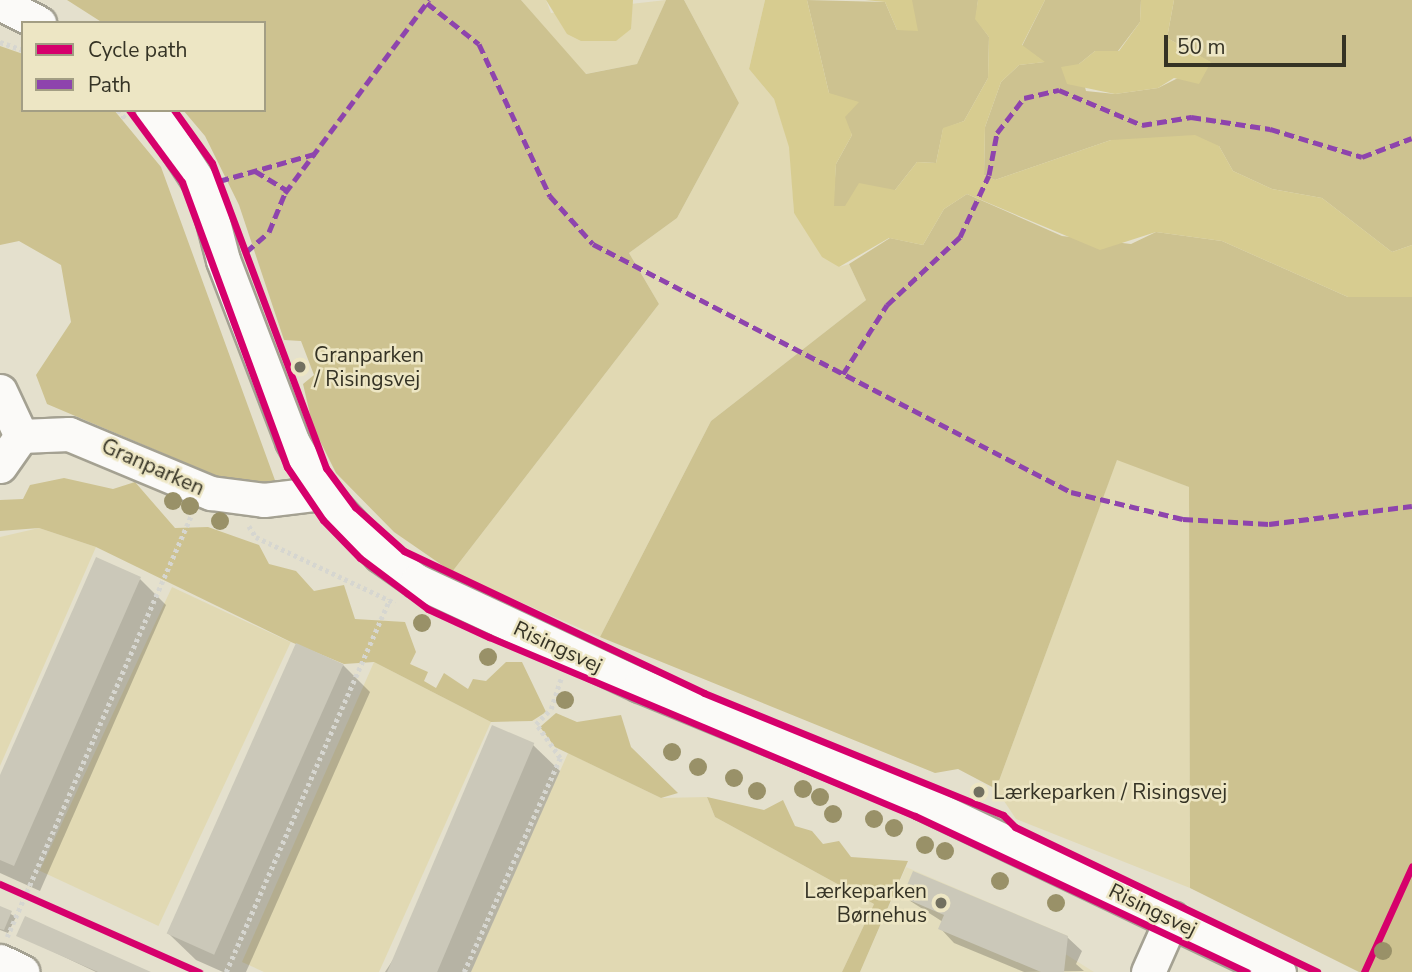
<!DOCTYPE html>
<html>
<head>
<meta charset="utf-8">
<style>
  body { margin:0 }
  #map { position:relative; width:1412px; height:972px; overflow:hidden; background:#e4e0cd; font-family:"Nunito Sans",sans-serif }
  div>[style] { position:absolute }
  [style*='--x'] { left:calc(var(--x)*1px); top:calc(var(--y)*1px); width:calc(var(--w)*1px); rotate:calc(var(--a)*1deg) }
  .built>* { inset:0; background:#e3ddbd }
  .green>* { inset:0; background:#e1d9b3; transform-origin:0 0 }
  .forest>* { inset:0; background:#cdc290 }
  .water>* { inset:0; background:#d7cc90 }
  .shadow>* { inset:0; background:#0003 }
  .building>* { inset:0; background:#cbc8b9; transform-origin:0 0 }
  .path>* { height:4.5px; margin-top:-2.25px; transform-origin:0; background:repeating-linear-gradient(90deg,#d6d6d0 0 3.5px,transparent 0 7px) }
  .roads { filter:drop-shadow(2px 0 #a4a192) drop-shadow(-2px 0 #a4a192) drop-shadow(0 2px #a4a192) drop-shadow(0 -2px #a4a192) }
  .minor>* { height:33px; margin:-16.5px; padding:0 16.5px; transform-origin:16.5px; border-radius:16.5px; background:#fbfaf8 }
  .quiet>* { height:5px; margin-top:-2.5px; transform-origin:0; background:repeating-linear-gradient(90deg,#8e44ad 0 10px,transparent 0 15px) }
  .cycleway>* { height:7px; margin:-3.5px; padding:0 3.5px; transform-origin:3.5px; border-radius:3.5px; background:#d6006c }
  .trees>* { width:18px; height:18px; margin:-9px; border-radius:50%; background:#999168 }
  .dots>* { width:19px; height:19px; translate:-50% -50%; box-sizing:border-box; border:4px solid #ede6c4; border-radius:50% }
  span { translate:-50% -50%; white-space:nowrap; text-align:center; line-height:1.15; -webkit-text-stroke:5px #ede6c4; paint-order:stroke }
  .poi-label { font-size:21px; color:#353325 }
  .left { translate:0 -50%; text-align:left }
  .right { translate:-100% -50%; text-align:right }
  .street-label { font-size:21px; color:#353325 }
  .legend { position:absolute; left:21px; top:21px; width:245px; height:91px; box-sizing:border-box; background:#ede6c4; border:2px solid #a39e84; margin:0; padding:9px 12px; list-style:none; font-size:21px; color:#353325 }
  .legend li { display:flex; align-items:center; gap:14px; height:35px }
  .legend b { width:35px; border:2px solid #a39e84 }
  .scale { position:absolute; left:1164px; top:35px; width:182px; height:32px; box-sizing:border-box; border:4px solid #353325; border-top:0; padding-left:9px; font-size:21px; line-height:24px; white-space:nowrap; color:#353325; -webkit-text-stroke:5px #ede6c4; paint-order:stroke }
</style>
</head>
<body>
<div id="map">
  <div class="built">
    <div style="clip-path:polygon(906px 867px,1068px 936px,1062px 952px,1094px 972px,860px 972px)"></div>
  </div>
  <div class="green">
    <div style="clip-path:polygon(521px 0,546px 0,551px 13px,666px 0,637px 64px,585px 74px)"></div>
    <div style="clip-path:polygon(684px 0,765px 0,749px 69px,774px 99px,790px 147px,794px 213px,839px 267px,849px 264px,866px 300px,711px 421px,600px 637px,452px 572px,659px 304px,629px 253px,677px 218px,739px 103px)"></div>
    <div style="clip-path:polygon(1117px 459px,1189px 487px,1190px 888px,1016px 819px,996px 789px)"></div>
    <div style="clip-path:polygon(39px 528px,96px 547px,0 766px,0 537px)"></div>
    <div style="left:172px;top:587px;width:131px;height:313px;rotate:25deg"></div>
    <div style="clip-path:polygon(374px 662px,491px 722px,379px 972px,264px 972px,242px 962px)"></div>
    <div style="clip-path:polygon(568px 753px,661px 798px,707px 797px,715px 817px,874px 904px,842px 972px,471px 972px)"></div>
  </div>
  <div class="forest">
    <div style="clip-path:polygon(67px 0,521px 0,586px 74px,637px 64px,666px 0,684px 0,739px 103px,677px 218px,629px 253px,659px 304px,452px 572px,394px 532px,336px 473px,313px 427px,303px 384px,314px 375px,301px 341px,284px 340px,239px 205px,205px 136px,183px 110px,264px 110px,264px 23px,103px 23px)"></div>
    <div style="clip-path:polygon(807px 0,885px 2px,897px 30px,912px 0,978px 0,976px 19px,989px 37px,988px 78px,964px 121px,943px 129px,936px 163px,917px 162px,895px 190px,845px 207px,833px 206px,836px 164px,852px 135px,829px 93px)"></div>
    <div style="clip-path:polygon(1045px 0,1141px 0,1140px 22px,1118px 51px,1095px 51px,1079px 64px,1086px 91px,1115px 94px,1158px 88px,1210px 62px,1167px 38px,1174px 0,1412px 0,1412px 245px,1392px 252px,1322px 198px,1272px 189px,1233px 171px,1219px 146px,1111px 140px,995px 180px,984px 175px,985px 127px,1001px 82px,1019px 65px,1044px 62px,1022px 46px)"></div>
    <div style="clip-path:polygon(0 46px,23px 54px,23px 110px,114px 110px,161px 167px,276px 483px,219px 477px,47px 404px,36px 375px,71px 322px,61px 265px,19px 241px,0 245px)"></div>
    <div style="clip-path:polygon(967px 194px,1062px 236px,1131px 244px,1156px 232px,1222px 241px,1348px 297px,1412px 297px,1412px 972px,1359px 972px,1190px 888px,1189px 487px,1117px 460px,996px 789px,958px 769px,935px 773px,600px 637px,711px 421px,866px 300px,849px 264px,890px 238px,923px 245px,944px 209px)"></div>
    <div style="clip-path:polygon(64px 478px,113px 489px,135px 482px,175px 528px,208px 527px,259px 545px,269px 564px,296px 571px,314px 591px,344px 585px,355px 619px,405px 622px,416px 652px,410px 664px,428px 672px,424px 681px,436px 688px,444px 673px,468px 689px,473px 679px,486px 681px,506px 662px,522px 662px,546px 712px,532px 721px,491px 722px,374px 662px,344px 664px,291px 642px,96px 547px,39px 528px,0 531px,0 500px,23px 499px,30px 485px)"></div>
    <div style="clip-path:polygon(556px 713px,577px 722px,621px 715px,631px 747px,678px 793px,661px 798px,555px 747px,540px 727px)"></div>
    <div style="clip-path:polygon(707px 797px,764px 810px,783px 800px,795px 826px,812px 831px,823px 844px,839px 841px,851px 857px,908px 861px,860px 972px,842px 972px,874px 904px,715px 817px)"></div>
  </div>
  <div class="water">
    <div style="clip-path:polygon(546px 0,633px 0,631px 29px,616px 41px,581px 41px,567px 34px)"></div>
    <div style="clip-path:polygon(765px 0,807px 0,829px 93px,859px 102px,845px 117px,852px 135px,836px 164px,834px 206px,845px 206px,859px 183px,895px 190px,917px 162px,936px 163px,943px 128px,964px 121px,988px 78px,989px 37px,975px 19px,978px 0,1045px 0,1022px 45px,1045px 62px,1019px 65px,1001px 82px,985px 127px,984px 175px,995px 180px,1111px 140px,1195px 135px,1219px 146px,1233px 171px,1272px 189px,1322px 198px,1392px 252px,1412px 245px,1412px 297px,1348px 297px,1222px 241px,1156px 232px,1100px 250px,967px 194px,944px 209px,923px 245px,889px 238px,839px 267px,822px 257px,794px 213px,789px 147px,774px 99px,749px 69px)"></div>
    <div style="clip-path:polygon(865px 0,912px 0,918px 31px,897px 30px,885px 2px)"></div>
    <div style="clip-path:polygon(1141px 0,1174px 0,1167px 38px,1211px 62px,1199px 84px,1174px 78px,1158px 88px,1115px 94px,1067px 84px,1061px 67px,1079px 64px,1095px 51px,1119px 51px,1140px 22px)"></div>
  </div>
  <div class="shadow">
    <div style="clip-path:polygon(140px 579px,166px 605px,40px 891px,0 873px,0 780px)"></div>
    <div style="clip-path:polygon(343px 665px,370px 692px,246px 972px,223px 972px,196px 960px,169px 934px)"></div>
    <div style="clip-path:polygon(533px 745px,560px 771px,471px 972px,385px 972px)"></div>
    <div style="clip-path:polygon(904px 897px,1067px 937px,1082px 951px,1076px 964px,1084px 971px,1024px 972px,954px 943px,940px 928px,943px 922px)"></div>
    <div style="clip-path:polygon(0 908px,16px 917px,8px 933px,0 930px)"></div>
    <div style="clip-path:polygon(18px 935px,146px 972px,96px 972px)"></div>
  </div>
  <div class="building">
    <div style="clip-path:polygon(96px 557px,141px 577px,14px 866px,0 860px,0 775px)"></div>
    <div style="left:296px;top:643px;width:52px;height:318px;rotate:24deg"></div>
    <div style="left:492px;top:725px;width:46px;height:270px;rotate:23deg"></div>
    <div style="clip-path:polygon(913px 871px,1068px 936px,1064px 972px,1041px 972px,938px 929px,944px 915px,902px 897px)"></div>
    <div style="clip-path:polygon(0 906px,12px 911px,4px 930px,0 929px)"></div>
    <div style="clip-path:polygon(25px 916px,151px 972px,98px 972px,16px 936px)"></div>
  </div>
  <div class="path">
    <div style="--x:0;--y:42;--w:24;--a:19"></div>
    <div style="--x:118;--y:110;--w:11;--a:49"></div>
    <div style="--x:249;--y:526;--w:13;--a:58"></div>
    <div style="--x:256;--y:537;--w:154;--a:25.4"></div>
    <div style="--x:7;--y:937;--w:459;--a:-66.4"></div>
    <div style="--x:226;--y:972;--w:407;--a:-66.3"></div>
    <div style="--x:464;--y:972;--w:235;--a:-65.8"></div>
    <div style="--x:560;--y:758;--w:42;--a:-125.2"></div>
    <div style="--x:536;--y:724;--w:21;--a:-45"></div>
    <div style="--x:551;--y:709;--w:33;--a:-72"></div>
  </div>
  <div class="roads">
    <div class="minor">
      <div style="--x:0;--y:3;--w:44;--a:27.1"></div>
      <div style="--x:152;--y:110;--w:97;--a:56.8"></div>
      <div style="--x:205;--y:191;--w:71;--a:75.4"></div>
      <div style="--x:223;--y:260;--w:194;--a:69.1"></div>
      <div style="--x:292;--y:441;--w:60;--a:60"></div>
      <div style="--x:322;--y:493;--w:85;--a:46.9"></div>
      <div style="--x:380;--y:555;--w:45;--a:35.1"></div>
      <div style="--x:417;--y:581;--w:246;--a:25"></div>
      <div style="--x:640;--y:685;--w:280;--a:22.3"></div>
      <div style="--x:899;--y:791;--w:421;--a:25.5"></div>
      <div style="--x:0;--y:391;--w:50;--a:65"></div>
      <div style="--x:0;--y:466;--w:37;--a:-55"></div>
      <div style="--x:21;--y:436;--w:48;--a:-2.4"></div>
      <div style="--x:69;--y:434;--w:154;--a:22.6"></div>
      <div style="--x:211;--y:493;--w:53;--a:7.5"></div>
      <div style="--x:264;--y:500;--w:58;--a:-6.9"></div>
      <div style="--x:0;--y:961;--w:25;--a:26"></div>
      <div style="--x:1148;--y:972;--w:59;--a:-66"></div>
    </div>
  </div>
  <div class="quiet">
    <div style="--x:427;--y:3;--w:66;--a:38.3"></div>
    <div style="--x:479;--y:44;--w:168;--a:65"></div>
    <div style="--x:550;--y:196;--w:64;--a:48.1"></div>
    <div style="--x:593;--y:244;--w:539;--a:27.42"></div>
    <div style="--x:1071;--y:492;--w:115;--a:13.6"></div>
    <div style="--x:1183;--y:519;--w:86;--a:3.3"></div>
    <div style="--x:1269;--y:524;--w:144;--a:-7.2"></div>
    <div style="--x:255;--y:171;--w:37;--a:31"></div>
    <div style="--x:219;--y:181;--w:103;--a:-15.8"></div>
    <div style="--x:246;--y:252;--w:30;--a:-41"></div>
    <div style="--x:269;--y:232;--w:42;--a:-67.7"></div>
    <div style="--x:285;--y:193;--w:241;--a:-53.3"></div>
    <div style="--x:843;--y:374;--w:82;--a:-57.5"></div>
    <div style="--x:887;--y:305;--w:100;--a:-43"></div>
    <div style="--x:960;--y:237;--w:68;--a:-64.9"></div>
    <div style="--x:989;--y:175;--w:43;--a:-79.2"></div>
    <div style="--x:997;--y:133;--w:44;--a:-52.4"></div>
    <div style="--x:1024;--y:98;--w:36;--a:-13"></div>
    <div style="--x:1059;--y:90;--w:90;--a:22.9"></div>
    <div style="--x:1142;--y:125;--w:50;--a:-9.3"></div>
    <div style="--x:1191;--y:117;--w:80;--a:8.6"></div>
    <div style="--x:1270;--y:129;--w:96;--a:16.9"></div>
    <div style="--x:1362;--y:157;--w:53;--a:-20.8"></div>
  </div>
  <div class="cycleway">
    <div style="--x:129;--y:110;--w:89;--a:53.6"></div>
    <div style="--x:182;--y:182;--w:304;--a:69.8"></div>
    <div style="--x:287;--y:467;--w:64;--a:55.8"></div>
    <div style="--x:323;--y:520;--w:53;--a:45.8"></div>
    <div style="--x:360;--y:558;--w:85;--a:36.9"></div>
    <div style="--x:428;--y:609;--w:67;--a:24.7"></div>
    <div style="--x:489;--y:637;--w:462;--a:22.8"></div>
    <div style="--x:915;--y:816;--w:367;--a:25.2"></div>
    <div style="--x:174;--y:110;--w:65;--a:54.4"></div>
    <div style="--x:212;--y:163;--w:326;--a:69.5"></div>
    <div style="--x:326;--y:468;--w:49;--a:53.4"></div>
    <div style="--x:355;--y:507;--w:66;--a:41.9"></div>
    <div style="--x:404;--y:551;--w:332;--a:25.3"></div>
    <div style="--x:704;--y:693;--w:323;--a:22.2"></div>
    <div style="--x:1003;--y:815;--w:17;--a:45"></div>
    <div style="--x:1015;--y:827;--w:335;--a:25.6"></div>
    <div style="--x:0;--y:884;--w:218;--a:23.9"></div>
    <div style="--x:1364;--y:972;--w:116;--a:-65.6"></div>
  </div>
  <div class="trees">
    <div style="left:173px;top:501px"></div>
    <div style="left:190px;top:506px"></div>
    <div style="left:220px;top:521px"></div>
    <div style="left:422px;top:623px"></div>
    <div style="left:488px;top:657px"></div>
    <div style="left:565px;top:700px"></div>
    <div style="left:672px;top:752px"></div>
    <div style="left:698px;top:767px"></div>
    <div style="left:734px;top:778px"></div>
    <div style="left:803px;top:789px"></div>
    <div style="left:757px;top:791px"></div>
    <div style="left:820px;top:797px"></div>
    <div style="left:833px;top:814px"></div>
    <div style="left:874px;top:819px"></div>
    <div style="left:894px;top:828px"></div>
    <div style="left:925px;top:845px"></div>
    <div style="left:945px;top:851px"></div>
    <div style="left:1000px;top:881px"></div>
    <div style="left:1056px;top:903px"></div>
    <div style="left:1383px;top:951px"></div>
  </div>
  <div class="dots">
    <div style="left:300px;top:367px;background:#727060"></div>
    <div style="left:979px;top:792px;background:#727060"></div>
    <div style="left:941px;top:903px;background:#727060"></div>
  </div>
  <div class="poi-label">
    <span class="left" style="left:314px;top:367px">Granparken<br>/ Risingsvej</span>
    <span class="left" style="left:993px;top:792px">Lærkeparken / Risingsvej</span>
    <span class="right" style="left:927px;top:903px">Lærkeparken<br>Børnehus</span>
  </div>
  <div class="street-label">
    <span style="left:153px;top:467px;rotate:24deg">Granparken</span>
    <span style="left:558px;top:647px;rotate:25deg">Risingsvej</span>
    <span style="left:1153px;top:910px;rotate:26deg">Risingsvej</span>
  </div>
  <ul class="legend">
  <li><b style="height:9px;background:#d6006c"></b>Cycle path</li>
  <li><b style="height:9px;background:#8e44ad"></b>Path</li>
  </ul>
  <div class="scale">50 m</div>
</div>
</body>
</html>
